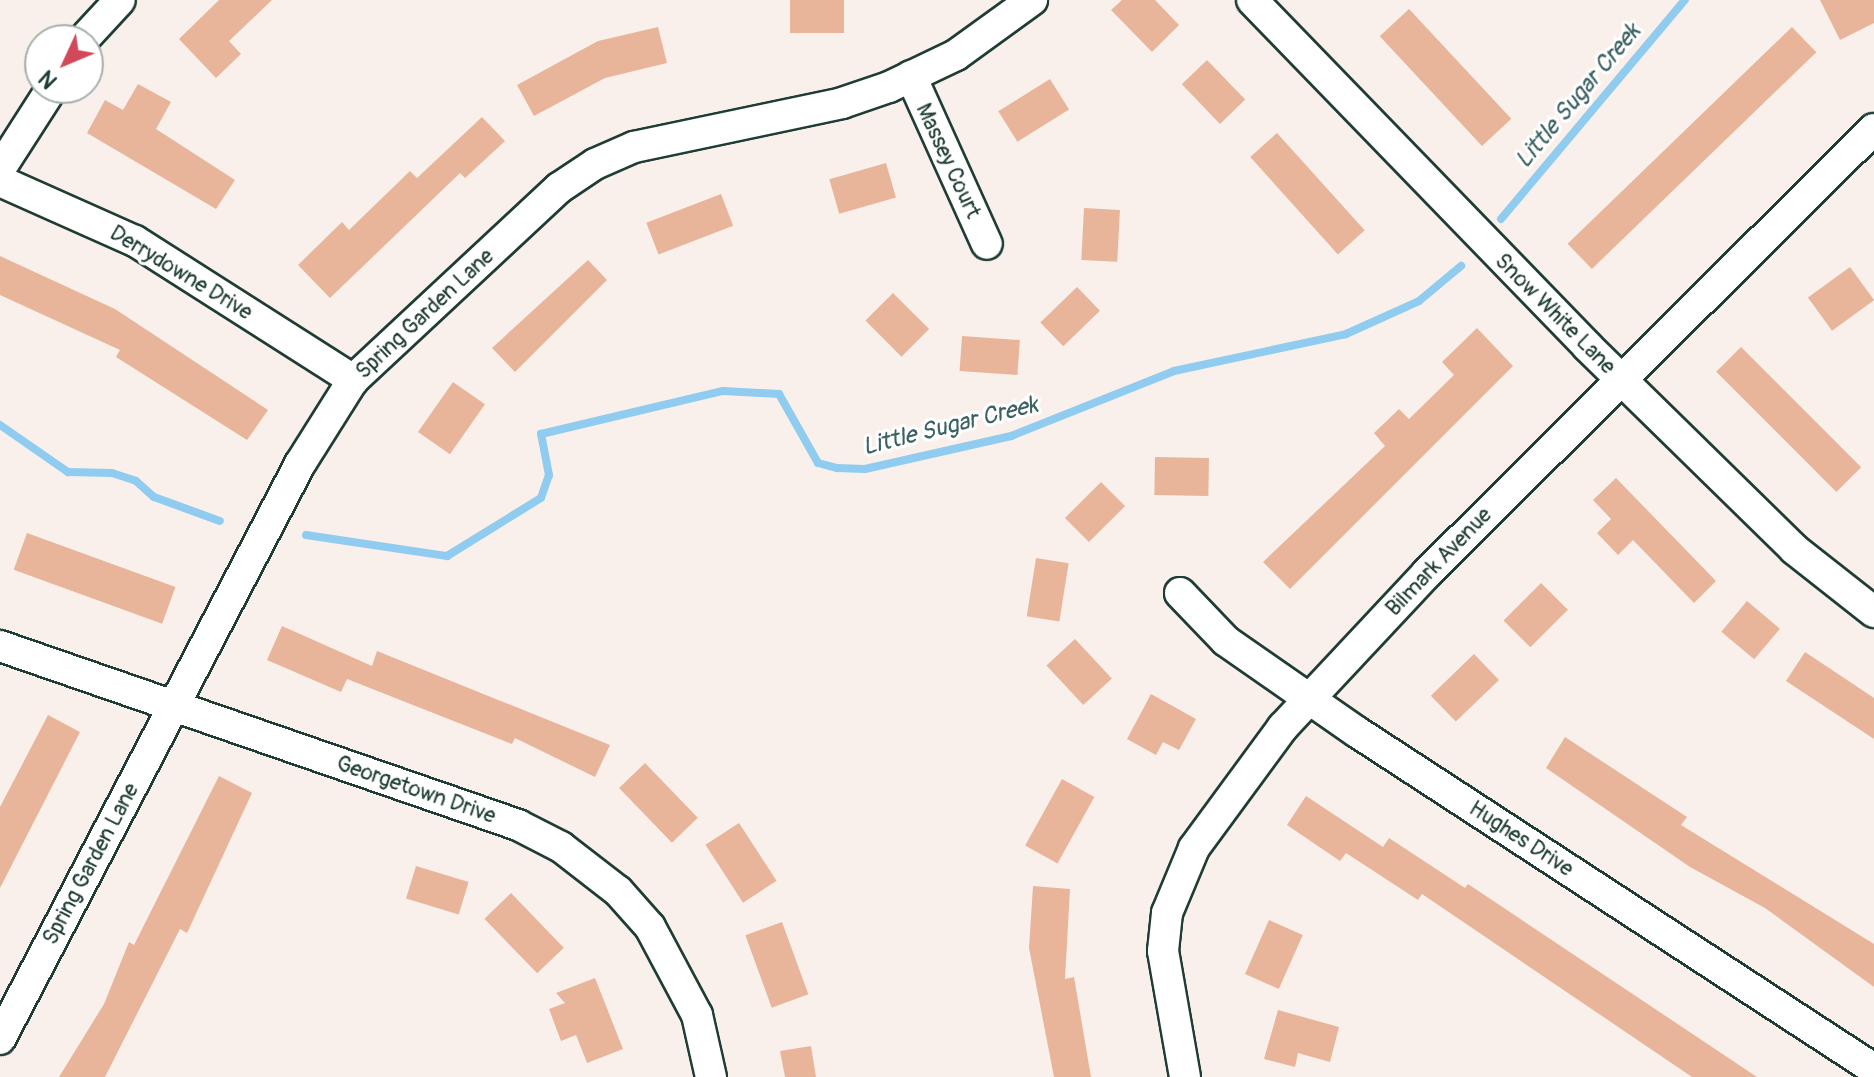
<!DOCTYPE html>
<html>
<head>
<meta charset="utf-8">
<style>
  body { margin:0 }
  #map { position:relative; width:1874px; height:1077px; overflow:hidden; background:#faf0eb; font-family:Pangolin,sans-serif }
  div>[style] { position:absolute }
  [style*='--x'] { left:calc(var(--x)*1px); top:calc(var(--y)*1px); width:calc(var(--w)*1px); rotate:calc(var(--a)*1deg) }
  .stream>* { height:8px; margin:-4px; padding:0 4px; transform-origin:4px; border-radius:4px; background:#8fccef }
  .building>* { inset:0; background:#e8b59a; transform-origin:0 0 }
  .roads { filter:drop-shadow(2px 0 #1f3d34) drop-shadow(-2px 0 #1f3d34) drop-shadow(0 2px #1f3d34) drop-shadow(0 -2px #1f3d34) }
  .minor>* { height:30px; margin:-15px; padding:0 15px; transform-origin:15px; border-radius:15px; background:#fff }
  span { translate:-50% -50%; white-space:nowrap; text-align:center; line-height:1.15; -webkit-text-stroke:6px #fff; paint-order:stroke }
  .street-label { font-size:22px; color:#1f3d34 }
  .water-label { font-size:24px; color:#3b6163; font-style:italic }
  .north { position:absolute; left:24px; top:24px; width:80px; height:80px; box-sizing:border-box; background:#fff; border:2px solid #a5b1ae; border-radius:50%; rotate:226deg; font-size:22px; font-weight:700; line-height:32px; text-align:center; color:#1f3d34 }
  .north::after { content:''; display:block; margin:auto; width:28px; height:36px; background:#d1495b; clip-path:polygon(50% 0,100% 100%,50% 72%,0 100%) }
</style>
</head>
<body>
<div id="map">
  <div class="stream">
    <div style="--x:1501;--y:219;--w:286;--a:-50"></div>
    <div style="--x:0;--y:425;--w:83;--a:34.7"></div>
    <div style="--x:68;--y:472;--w:44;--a:1.3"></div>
    <div style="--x:112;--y:473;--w:25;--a:18"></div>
    <div style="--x:136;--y:481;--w:24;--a:42"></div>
    <div style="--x:154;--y:497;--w:70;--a:20"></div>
    <div style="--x:306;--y:535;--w:143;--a:8.5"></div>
    <div style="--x:447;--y:556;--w:110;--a:-31.7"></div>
    <div style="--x:541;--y:498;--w:24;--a:-71"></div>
    <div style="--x:549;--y:475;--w:42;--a:-101"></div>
    <div style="--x:541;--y:434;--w:187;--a:-13.3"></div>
    <div style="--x:723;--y:391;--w:56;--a:3.1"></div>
    <div style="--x:779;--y:394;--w:79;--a:60.5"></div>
    <div style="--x:818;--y:463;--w:20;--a:15"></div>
    <div style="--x:837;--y:468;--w:28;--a:2"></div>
    <div style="--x:865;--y:469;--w:150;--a:-12.7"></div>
    <div style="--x:1011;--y:436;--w:175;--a:-21.7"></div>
    <div style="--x:1174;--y:371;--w:176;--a:-12.1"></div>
    <div style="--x:1346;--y:334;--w:80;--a:-24.3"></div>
    <div style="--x:1419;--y:301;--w:55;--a:-39.8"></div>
  </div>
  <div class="building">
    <div style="clip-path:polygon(219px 0,272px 0,229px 41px,241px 54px,216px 78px,179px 39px)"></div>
    <div style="left:790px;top:0;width:54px;height:33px"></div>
    <div style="clip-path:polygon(1122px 0,1155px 0,1179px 25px,1152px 52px,1111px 10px)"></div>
    <div style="clip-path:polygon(1820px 0,1874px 0,1874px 23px,1840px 40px)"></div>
    <div style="left:1409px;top:9px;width:150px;height:40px;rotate:47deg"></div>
    <div style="clip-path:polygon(658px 27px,667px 63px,605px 78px,534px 116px,517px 85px,598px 41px)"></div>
    <div style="left:1792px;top:27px;width:35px;height:312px;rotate:46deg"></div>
    <div style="left:1207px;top:60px;width:55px;height:35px;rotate:46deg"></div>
    <div style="left:1050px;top:79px;width:36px;height:61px;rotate:58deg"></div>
    <div style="clip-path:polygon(138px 84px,171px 102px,156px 129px,235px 180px,216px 209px,87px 133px,105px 100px,123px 110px)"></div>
    <div style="clip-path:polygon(482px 117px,505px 141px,465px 178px,460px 173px,330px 298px,298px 265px,342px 222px,349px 230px,410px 171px,417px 178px)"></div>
    <div style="left:1277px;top:133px;width:131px;height:36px;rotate:48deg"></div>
    <div style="left:886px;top:163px;width:36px;height:59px;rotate:74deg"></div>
    <div style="left:721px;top:194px;width:34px;height:80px;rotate:69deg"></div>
    <div style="left:1084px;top:208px;width:36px;height:52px;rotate:3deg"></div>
    <div style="clip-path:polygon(0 256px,115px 309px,268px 410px,247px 440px,116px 357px,120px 350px,0 295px)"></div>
    <div style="clip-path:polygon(588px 260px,607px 280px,515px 372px,492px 348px)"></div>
    <div style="left:1850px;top:267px;width:41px;height:52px;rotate:54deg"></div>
    <div style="left:1077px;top:287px;width:33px;height:51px;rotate:46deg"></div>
    <div style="left:893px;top:293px;width:51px;height:39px;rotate:45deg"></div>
    <div style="clip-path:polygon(1477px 328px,1513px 366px,1290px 589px,1263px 562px,1385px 446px,1374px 433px,1399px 409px,1409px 419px,1454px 375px,1442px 362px)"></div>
    <div style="left:962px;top:336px;width:58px;height:35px;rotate:4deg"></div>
    <div style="left:1741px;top:347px;width:170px;height:35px;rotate:45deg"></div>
    <div style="left:453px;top:382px;width:39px;height:61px;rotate:35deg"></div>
    <div style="left:1155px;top:457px;width:54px;height:38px;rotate:1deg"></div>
    <div style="clip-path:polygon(1616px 478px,1716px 581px,1694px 603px,1633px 540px,1618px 555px,1597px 533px,1611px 519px,1593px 500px)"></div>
    <div style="left:1101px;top:482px;width:34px;height:51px;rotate:45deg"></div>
    <div style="left:27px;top:533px;width:158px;height:39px;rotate:20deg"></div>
    <div style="left:1036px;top:558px;width:33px;height:59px;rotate:9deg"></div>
    <div style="left:1541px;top:583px;width:38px;height:53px;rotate:45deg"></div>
    <div style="left:1747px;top:601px;width:43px;height:40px;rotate:40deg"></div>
    <div style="clip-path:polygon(282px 626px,372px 666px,377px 651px,610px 745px,595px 777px,515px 738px,512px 744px,347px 679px,341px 692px,267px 660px)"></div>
    <div style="left:1075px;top:639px;width:54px;height:39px;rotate:47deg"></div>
    <div style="clip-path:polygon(1805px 652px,1874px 698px,1874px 739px,1786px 681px)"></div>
    <div style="left:1474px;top:654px;width:36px;height:60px;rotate:46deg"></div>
    <div style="clip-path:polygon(1151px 694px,1196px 719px,1179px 750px,1163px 742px,1156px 755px,1127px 739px)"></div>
    <div style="clip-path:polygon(48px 715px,80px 732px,0 888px,0 807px)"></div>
    <div style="clip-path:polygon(1565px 737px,1687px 817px,1681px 825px,1874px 944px,1874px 987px,1765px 908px,1690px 867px,1546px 768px)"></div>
    <div style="left:645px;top:763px;width:76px;height:36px;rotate:46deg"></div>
    <div style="clip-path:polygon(219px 776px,252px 793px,187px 933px,180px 929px,105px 1077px,59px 1077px,104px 1004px,129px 942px,134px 945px)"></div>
    <div style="left:1062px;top:779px;width:37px;height:76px;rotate:29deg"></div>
    <div style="clip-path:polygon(1306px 796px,1383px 847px,1389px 838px,1465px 888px,1468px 884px,1757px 1077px,1692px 1077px,1422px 894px,1418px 900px,1346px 853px,1340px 861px,1287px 825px)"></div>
    <div style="left:739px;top:823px;width:69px;height:40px;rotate:57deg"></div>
    <div style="left:416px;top:866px;width:55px;height:34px;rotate:17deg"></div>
    <div style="clip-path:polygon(1033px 886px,1070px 889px,1065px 979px,1074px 977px,1091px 1077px,1054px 1077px,1029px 948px)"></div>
    <div style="left:511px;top:893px;width:76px;height:37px;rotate:46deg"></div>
    <div style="left:1269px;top:920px;width:37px;height:59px;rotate:24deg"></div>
    <div style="left:782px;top:922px;width:77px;height:39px;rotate:70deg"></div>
    <div style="clip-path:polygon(595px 978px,623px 1049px,587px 1063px,576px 1035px,561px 1041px,549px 1009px,565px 1003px,556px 993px)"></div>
    <div style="clip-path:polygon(1278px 1010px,1339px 1027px,1330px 1062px,1298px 1053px,1295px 1067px,1264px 1059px)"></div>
    <div style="clip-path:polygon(811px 1046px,816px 1077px,785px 1077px,780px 1051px)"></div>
  </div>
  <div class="roads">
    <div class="minor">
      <div style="--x:1252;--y:0;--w:482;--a:45.9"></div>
      <div style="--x:1587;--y:346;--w:290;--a:44.4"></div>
      <div style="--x:1794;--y:549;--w:102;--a:38.2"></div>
      <div style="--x:83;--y:40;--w:54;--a:-47.2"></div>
      <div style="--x:911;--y:76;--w:184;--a:65.7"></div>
      <div style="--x:0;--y:169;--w:96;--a:-57.3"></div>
      <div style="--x:0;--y:181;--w:148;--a:24"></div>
      <div style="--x:135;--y:241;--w:259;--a:32.5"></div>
      <div style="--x:1180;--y:593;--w:66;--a:46.2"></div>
      <div style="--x:1226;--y:641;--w:160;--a:34.8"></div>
      <div style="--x:1357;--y:732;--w:617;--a:33.1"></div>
      <div style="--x:0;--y:646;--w:548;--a:19.06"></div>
      <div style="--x:518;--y:825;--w:48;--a:27.1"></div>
      <div style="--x:561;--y:847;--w:72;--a:37.7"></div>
      <div style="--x:618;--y:891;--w:48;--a:48.4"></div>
      <div style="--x:650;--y:927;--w:100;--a:61.9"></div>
      <div style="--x:697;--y:1015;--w:64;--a:77.3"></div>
      <div style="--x:0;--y:1039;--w:649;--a:-62.45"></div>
      <div style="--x:300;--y:464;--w:99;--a:-57.8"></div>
      <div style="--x:353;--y:380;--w:282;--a:-43"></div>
      <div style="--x:559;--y:188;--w:43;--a:-33.7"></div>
      <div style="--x:595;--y:164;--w:43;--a:-23.6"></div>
      <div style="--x:634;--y:147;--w:213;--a:-11.9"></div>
      <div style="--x:842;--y:103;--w:50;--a:-18.8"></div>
      <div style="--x:889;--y:87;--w:74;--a:-25.5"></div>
      <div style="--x:956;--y:55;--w:94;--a:-35.9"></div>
      <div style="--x:1185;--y:1077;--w:128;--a:-99.9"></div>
      <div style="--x:1163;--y:951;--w:38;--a:-84"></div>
      <div style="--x:1167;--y:913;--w:70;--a:-67.4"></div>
      <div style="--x:1194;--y:848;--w:150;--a:-53.7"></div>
      <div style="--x:1283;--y:727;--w:211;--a:-46.9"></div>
      <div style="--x:1427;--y:573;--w:630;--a:-44.81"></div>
    </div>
  </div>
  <div class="street-label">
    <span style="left:948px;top:161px;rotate:65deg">Massey Court</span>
    <span style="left:181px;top:273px;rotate:31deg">Derrydowne Drive</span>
    <span style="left:425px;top:314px;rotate:-43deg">Spring Garden Lane</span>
    <span style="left:1555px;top:314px;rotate:45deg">Snow White Lane</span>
    <span style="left:1439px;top:562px;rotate:-46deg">Bilmark Avenue</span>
    <span style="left:416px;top:790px;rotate:19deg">Georgetown Drive</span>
    <span style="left:1521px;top:839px;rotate:33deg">Hughes Drive</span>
    <span style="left:91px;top:864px;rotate:-62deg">Spring Garden Lane</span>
  </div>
  <div class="water-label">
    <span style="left:1578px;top:96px;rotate:-50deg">Little Sugar Creek</span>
    <span style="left:950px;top:426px;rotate:-14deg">Little Sugar Creek</span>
  </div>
  <div class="north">N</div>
</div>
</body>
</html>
